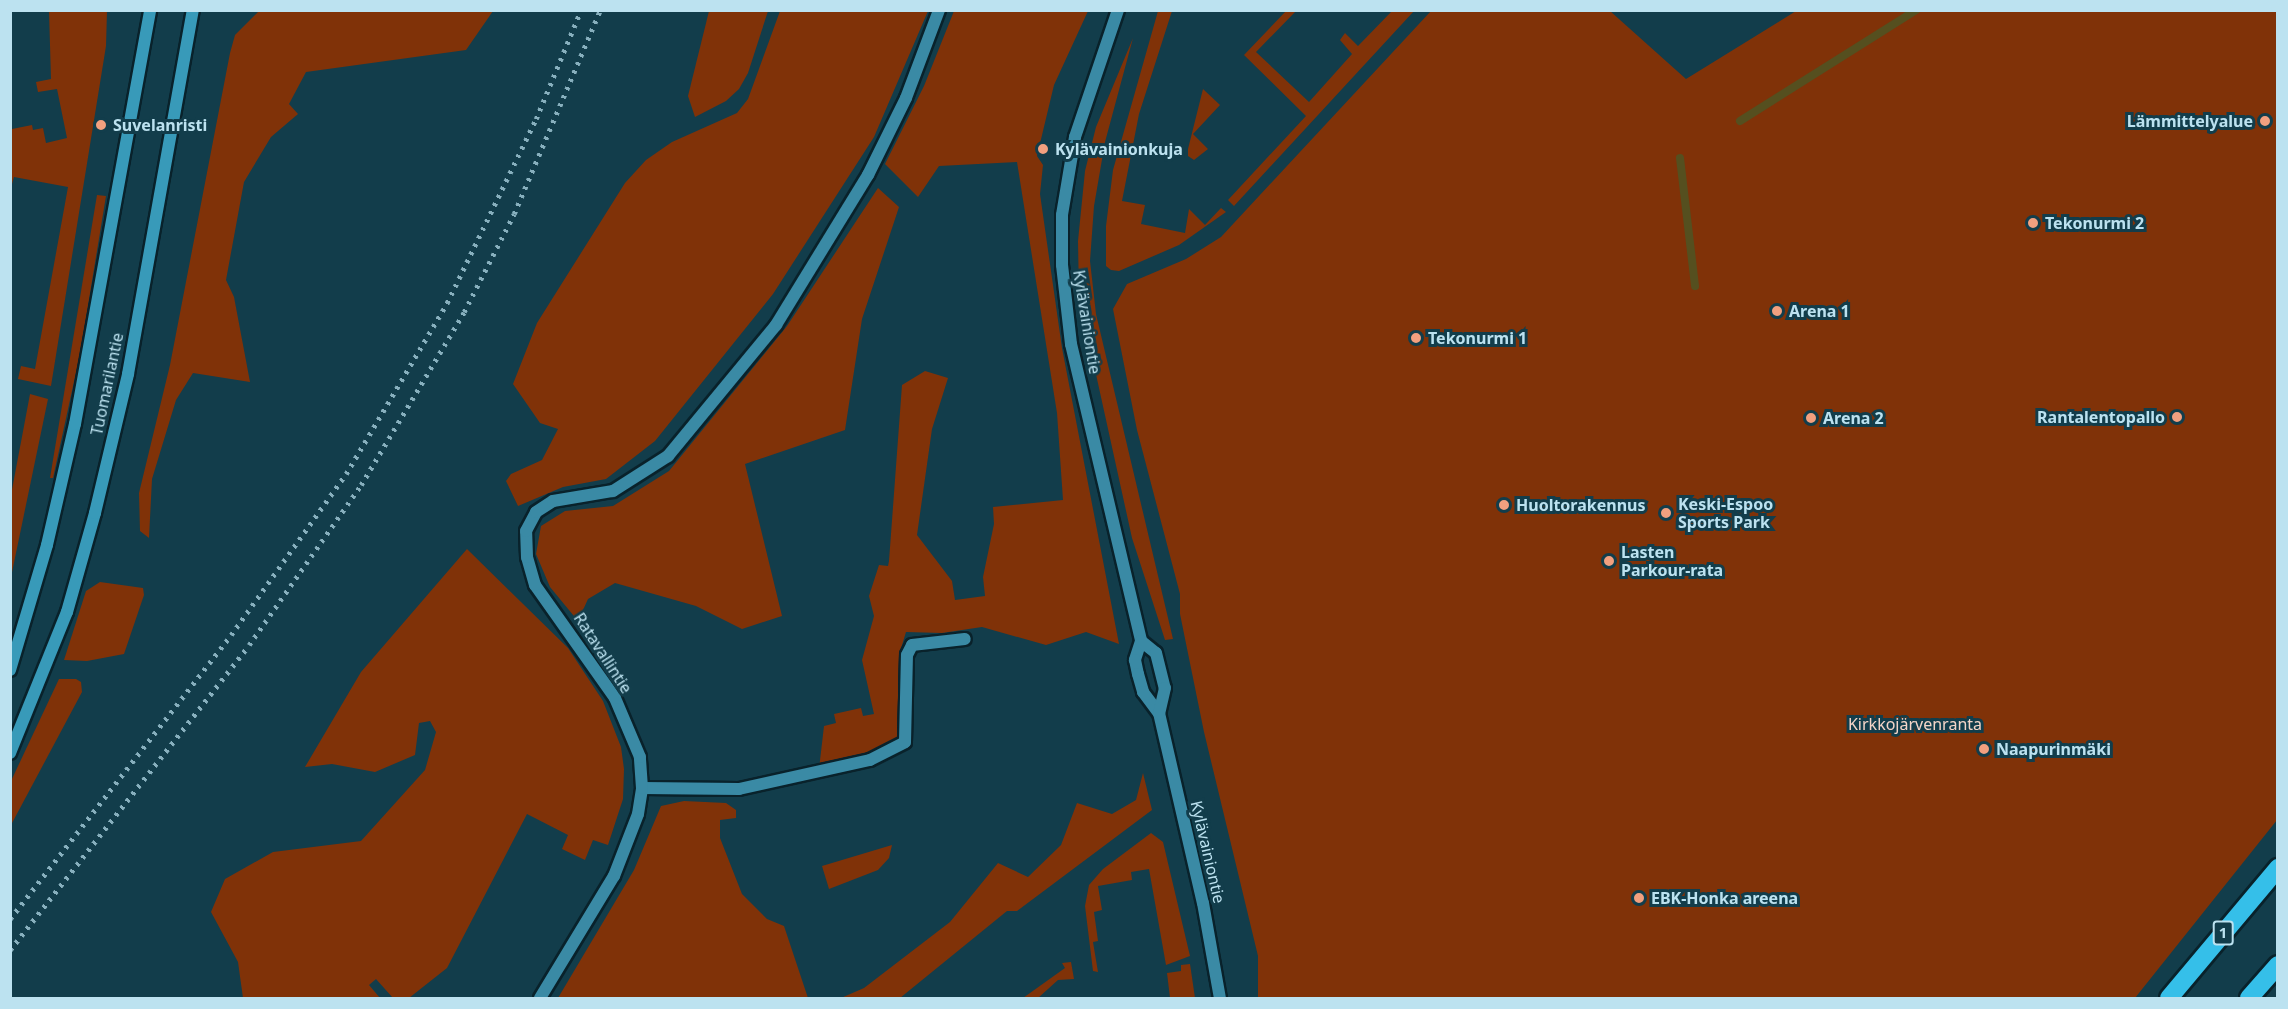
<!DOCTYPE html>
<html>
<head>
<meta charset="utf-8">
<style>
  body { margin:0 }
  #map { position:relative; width:2288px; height:1009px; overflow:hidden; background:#123d4b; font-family:"Noto Sans",sans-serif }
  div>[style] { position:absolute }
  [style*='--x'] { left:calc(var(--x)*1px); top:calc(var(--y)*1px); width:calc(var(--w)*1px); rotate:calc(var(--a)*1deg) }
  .green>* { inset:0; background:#803208 }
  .stream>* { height:8px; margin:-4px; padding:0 4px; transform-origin:4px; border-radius:4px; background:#554f1f }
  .roads { filter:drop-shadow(2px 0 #09222b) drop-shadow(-2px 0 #09222b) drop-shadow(0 2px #09222b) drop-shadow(0 -2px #09222b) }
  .service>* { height:12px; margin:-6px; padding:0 6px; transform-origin:6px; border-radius:6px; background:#3a8aa5 }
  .minor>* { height:12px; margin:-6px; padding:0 6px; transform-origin:6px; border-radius:6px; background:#3a8aa5 }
  .secondary>* { height:12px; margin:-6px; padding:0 6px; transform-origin:6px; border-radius:6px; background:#389ab9 }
  .motorway>* { height:18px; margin:-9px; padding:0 9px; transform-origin:9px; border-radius:9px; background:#35bfe9 }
  .rail>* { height:4.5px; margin-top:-2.25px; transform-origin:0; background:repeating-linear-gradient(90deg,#88b0be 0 3px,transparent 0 9px) }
  .dots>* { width:16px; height:16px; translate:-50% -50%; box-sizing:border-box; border:3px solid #123d4b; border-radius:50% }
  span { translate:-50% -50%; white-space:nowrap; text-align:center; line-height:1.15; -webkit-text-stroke:6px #123d4b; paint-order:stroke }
  .shield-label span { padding:2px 4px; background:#123d4b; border:2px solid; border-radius:4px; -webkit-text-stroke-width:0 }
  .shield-label { font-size:15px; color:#bce2f0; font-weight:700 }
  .poi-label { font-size:16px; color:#bce2f0; font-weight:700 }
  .right { translate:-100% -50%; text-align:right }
  .left { translate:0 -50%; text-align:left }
  .street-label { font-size:16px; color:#bce2f0 }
  .park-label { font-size:16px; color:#f4d5c8 }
  .frame { position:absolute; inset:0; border:12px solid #bce2f0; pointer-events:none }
</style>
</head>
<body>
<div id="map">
  <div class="green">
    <div style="clip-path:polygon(260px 10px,493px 11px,466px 50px,306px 72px,289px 104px,298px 114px,271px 137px,244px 182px,226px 280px,234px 297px,250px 382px,193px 373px,176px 400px,152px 479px,149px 538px,140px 531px,139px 493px,170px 365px,230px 53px,235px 35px)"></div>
    <div style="clip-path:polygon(49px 11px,107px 11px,106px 46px,51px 386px,18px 379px,21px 366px,35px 369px,68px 187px,14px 177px,10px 191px,11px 121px,12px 129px,32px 125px,33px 130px,43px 128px,46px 143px,67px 138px,57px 89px,38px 92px,36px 82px,51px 79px)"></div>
    <div style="clip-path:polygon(709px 11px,768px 11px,748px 73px,739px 89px,726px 101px,695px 117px,688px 96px)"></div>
    <div style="clip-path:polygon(780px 11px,928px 11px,874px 137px,773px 294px,655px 441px,606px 479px,563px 487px,518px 506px,506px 481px,511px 474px,542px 460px,558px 429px,540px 423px,513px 384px,537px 323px,625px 183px,646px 160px,672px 142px,737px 113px,748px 99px)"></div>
    <div style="clip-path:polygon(954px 11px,1088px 11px,1054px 85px,1037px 156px,1043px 165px,1040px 194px,1062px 348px,1119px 644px,1086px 632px,1046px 645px,982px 627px,942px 633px,906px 632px,899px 655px,903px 723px,898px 740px,871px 755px,819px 769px,824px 726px,836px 723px,834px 714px,861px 708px,863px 716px,874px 714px,862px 660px,874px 616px,869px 596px,879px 565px,888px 566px,889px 561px,902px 385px,925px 371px,948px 378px,932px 429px,917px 535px,952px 581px,955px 600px,985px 596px,983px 577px,994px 524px,993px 507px,1063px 500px,1057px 413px,1017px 162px,939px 166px,918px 197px,885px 164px,924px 86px)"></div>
    <div style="clip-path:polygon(1158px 11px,1172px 11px,1139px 114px,1122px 201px,1145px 205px,1141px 224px,1185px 233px,1189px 209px,1205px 225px,1221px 208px,1226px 212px,1179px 245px,1119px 271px,1111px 270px,1106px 266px,1106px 226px,1113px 170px)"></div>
    <div style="clip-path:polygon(1286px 11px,1296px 11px,1256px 52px,1309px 102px,1352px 54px,1340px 40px,1345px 33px,1358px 46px,1392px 11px,1414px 11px,1234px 206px,1228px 200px,1306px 116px,1244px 55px)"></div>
    <div style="clip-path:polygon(1431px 11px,1610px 11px,1686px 79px,1796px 11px,2277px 11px,2277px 820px,2135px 998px,1258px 998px,1258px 956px,1204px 732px,1180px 614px,1180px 594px,1137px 430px,1113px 309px,1127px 284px,1186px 259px,1221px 237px)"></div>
    <div style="clip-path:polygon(1133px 38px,1105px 142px,1094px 206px,1090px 261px,1096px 314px,1173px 639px,1165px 640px,1132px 538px,1079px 297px,1078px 241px,1085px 171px,1096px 127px)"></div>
    <div style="clip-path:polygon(1203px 89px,1220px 105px,1193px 134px,1208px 149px,1194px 160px,1188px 156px,1188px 149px)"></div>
    <div style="clip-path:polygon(878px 188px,899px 207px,862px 319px,845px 430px,745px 464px,782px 616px,742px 629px,696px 606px,615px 583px,588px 599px,578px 621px,550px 587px,536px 554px,541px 526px,565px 511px,613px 506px,669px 471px,787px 326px)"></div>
    <div style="clip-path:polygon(97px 195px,106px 196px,80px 354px,53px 478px,50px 478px)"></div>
    <div style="clip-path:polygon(30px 394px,48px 399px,11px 577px,11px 495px)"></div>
    <div style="clip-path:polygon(467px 549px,568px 648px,603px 701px,621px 747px,624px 769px,623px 799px,608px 845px,593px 840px,585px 860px,562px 849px,568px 835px,527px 814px,447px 968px,409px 998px,393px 998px,376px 979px,369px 985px,380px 998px,243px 998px,238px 962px,211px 912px,225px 879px,273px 852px,361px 841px,425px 770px,436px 732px,430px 721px,419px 723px,415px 755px,375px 772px,332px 764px,305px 767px,361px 672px)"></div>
    <div style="clip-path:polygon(100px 582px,143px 588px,144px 595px,124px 654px,87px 661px,64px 660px,86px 591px)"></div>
    <div style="clip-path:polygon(59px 679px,76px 679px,81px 682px,82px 692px,11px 825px,11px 781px)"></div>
    <div style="clip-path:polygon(1143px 773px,1152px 810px,1017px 911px,1007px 911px,900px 998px,841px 998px,864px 988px,950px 922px,998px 863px,1028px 877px,1061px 845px,1077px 803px,1112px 814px,1136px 800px)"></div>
    <div style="clip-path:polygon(684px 801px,726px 803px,736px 810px,736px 818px,720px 820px,720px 838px,742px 894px,767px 919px,784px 926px,808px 998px,558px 998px,634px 870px,661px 806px)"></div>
    <div style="clip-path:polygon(1151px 833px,1163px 842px,1190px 956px,1166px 965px,1149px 869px,1131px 872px,1132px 880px,1098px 886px,1102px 910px,1094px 912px,1098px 941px,1093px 942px,1098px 972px,1093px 971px,1085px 906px,1089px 885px,1103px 869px)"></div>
    <div style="clip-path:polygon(892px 845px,889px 858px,878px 870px,829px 889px,822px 866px)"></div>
    <div style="clip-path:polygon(1071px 962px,1074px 979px,1058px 980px,1038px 998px,1023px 998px,1065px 968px,1062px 963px)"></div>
    <div style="clip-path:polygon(1190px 964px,1195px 998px,1170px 998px,1167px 973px,1181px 971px,1181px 965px)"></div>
  </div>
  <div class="stream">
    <div style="--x:1740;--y:121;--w:208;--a:-32.2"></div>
    <div style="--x:1680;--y:158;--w:129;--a:83.3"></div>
  </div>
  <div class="roads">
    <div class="service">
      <div style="--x:739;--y:789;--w:134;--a:-12.5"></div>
      <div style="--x:870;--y:760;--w:39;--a:-27"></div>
      <div style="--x:905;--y:742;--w:87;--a:-88.7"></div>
      <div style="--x:907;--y:655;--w:11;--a:-63"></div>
      <div style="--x:912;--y:645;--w:53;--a:-6.5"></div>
    </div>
    <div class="minor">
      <div style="--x:1118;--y:10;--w:134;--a:108.7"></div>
      <div style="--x:1075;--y:137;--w:79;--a:99.5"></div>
      <div style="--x:1062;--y:215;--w:50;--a:90"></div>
      <div style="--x:1062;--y:265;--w:80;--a:83.5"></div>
      <div style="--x:1071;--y:344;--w:305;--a:76.7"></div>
      <div style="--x:1141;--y:641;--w:20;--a:108"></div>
      <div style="--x:1135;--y:660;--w:14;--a:78"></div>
      <div style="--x:1138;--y:674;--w:19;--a:74"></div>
      <div style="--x:1143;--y:692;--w:26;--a:53"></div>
      <div style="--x:1159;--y:713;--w:195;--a:77"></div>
      <div style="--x:1203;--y:903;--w:97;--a:79.9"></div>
      <div style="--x:1141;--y:641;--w:19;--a:39"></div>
      <div style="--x:1156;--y:653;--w:36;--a:76"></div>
      <div style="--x:1165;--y:688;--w:26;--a:103"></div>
      <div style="--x:642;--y:788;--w:97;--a:0.6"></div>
      <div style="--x:540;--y:998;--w:143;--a:-58.8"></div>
      <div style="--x:614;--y:876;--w:66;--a:-68.8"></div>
      <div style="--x:638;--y:814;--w:26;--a:-81"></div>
      <div style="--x:642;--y:788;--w:31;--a:-94"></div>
      <div style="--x:640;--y:757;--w:64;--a:-113"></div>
      <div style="--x:615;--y:698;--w:138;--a:-125.3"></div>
      <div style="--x:535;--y:585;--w:29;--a:-106"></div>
      <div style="--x:527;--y:557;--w:26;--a:-92"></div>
      <div style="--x:526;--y:531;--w:21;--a:-62"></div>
      <div style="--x:536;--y:512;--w:20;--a:-33"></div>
      <div style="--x:553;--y:501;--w:61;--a:-9.5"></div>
      <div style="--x:613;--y:491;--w:65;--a:-32.5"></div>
      <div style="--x:668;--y:456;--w:170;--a:-50.5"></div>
      <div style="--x:776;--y:325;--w:176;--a:-58.5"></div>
      <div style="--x:868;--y:175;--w:86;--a:-63.7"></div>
      <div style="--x:906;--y:98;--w:94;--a:-69.4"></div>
    </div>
    <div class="secondary">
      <div style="--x:10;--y:670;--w:130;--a:-73.5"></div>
      <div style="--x:47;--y:545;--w:124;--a:-77"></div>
      <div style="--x:75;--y:424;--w:421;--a:-79.7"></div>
      <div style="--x:10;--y:753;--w:152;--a:-68"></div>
      <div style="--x:67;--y:612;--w:103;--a:-74.2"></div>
      <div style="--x:95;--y:513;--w:143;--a:-76.6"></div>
      <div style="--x:128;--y:374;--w:370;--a:-79.9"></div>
    </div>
    <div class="motorway">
      <div style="--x:2169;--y:998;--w:170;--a:-50"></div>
      <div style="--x:2249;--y:998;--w:44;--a:-48.7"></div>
    </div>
  </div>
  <div class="rail">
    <div style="--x:10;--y:919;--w:360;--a:-52.1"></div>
    <div style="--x:231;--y:635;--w:198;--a:-54.5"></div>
    <div style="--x:346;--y:474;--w:199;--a:-59.4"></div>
    <div style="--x:447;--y:303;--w:204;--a:-64.2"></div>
    <div style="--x:536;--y:119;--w:118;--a:-67.6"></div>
    <div style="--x:10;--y:950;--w:387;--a:-51.9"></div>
    <div style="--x:249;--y:645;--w:195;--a:-55"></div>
    <div style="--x:361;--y:485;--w:201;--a:-59.2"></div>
    <div style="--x:464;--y:312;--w:110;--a:-63"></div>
    <div style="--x:514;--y:214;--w:221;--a:-67.1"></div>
  </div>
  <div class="dots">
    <div style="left:2265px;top:121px;background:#f2a07f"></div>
    <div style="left:101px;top:125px;background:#f2a07f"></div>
    <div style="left:1043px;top:149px;background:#f2a07f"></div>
    <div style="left:2033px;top:223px;background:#f2a07f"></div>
    <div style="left:1777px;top:311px;background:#f2a07f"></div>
    <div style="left:1416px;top:338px;background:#f2a07f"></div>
    <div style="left:2177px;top:417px;background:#f2a07f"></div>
    <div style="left:1811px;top:418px;background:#f2a07f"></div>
    <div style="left:1504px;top:505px;background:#f2a07f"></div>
    <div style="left:1666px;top:513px;background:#f2a07f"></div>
    <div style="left:1609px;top:561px;background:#f2a07f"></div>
    <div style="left:1984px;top:749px;background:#f2a07f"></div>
    <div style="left:1639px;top:898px;background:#f2a07f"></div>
  </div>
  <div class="shield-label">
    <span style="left:2223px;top:933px">1</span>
  </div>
  <div class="poi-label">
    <span class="right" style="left:2253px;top:121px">Lämmittelyalue</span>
    <span class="left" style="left:113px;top:125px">Suvelanristi</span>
    <span class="left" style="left:1055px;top:149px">Kylävainionkuja</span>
    <span class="left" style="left:2045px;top:223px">Tekonurmi 2</span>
    <span class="left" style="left:1789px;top:311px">Arena 1</span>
    <span class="left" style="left:1428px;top:338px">Tekonurmi 1</span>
    <span class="right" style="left:2165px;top:417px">Rantalentopallo</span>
    <span class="left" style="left:1823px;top:418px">Arena 2</span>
    <span class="left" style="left:1678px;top:513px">Keski-Espoo<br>Sports Park</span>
    <span class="left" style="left:1516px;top:505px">Huoltorakennus</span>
    <span class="left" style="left:1621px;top:561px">Lasten<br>Parkour-rata</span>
    <span class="left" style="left:1996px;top:749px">Naapurinmäki</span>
    <span class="left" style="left:1651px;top:898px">EBK-Honka areena</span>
  </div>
  <div class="street-label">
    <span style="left:1087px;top:322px;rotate:81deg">Kylävainiontie</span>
    <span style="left:107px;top:384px;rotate:-78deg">Tuomarilantie</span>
    <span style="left:603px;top:653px;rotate:57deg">Ratavallintie</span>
    <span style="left:1208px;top:852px;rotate:77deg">Kylävainiontie</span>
  </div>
  <div class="park-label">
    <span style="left:1915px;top:724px">Kirkkojärvenranta</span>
  </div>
  <div class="frame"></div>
</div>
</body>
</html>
